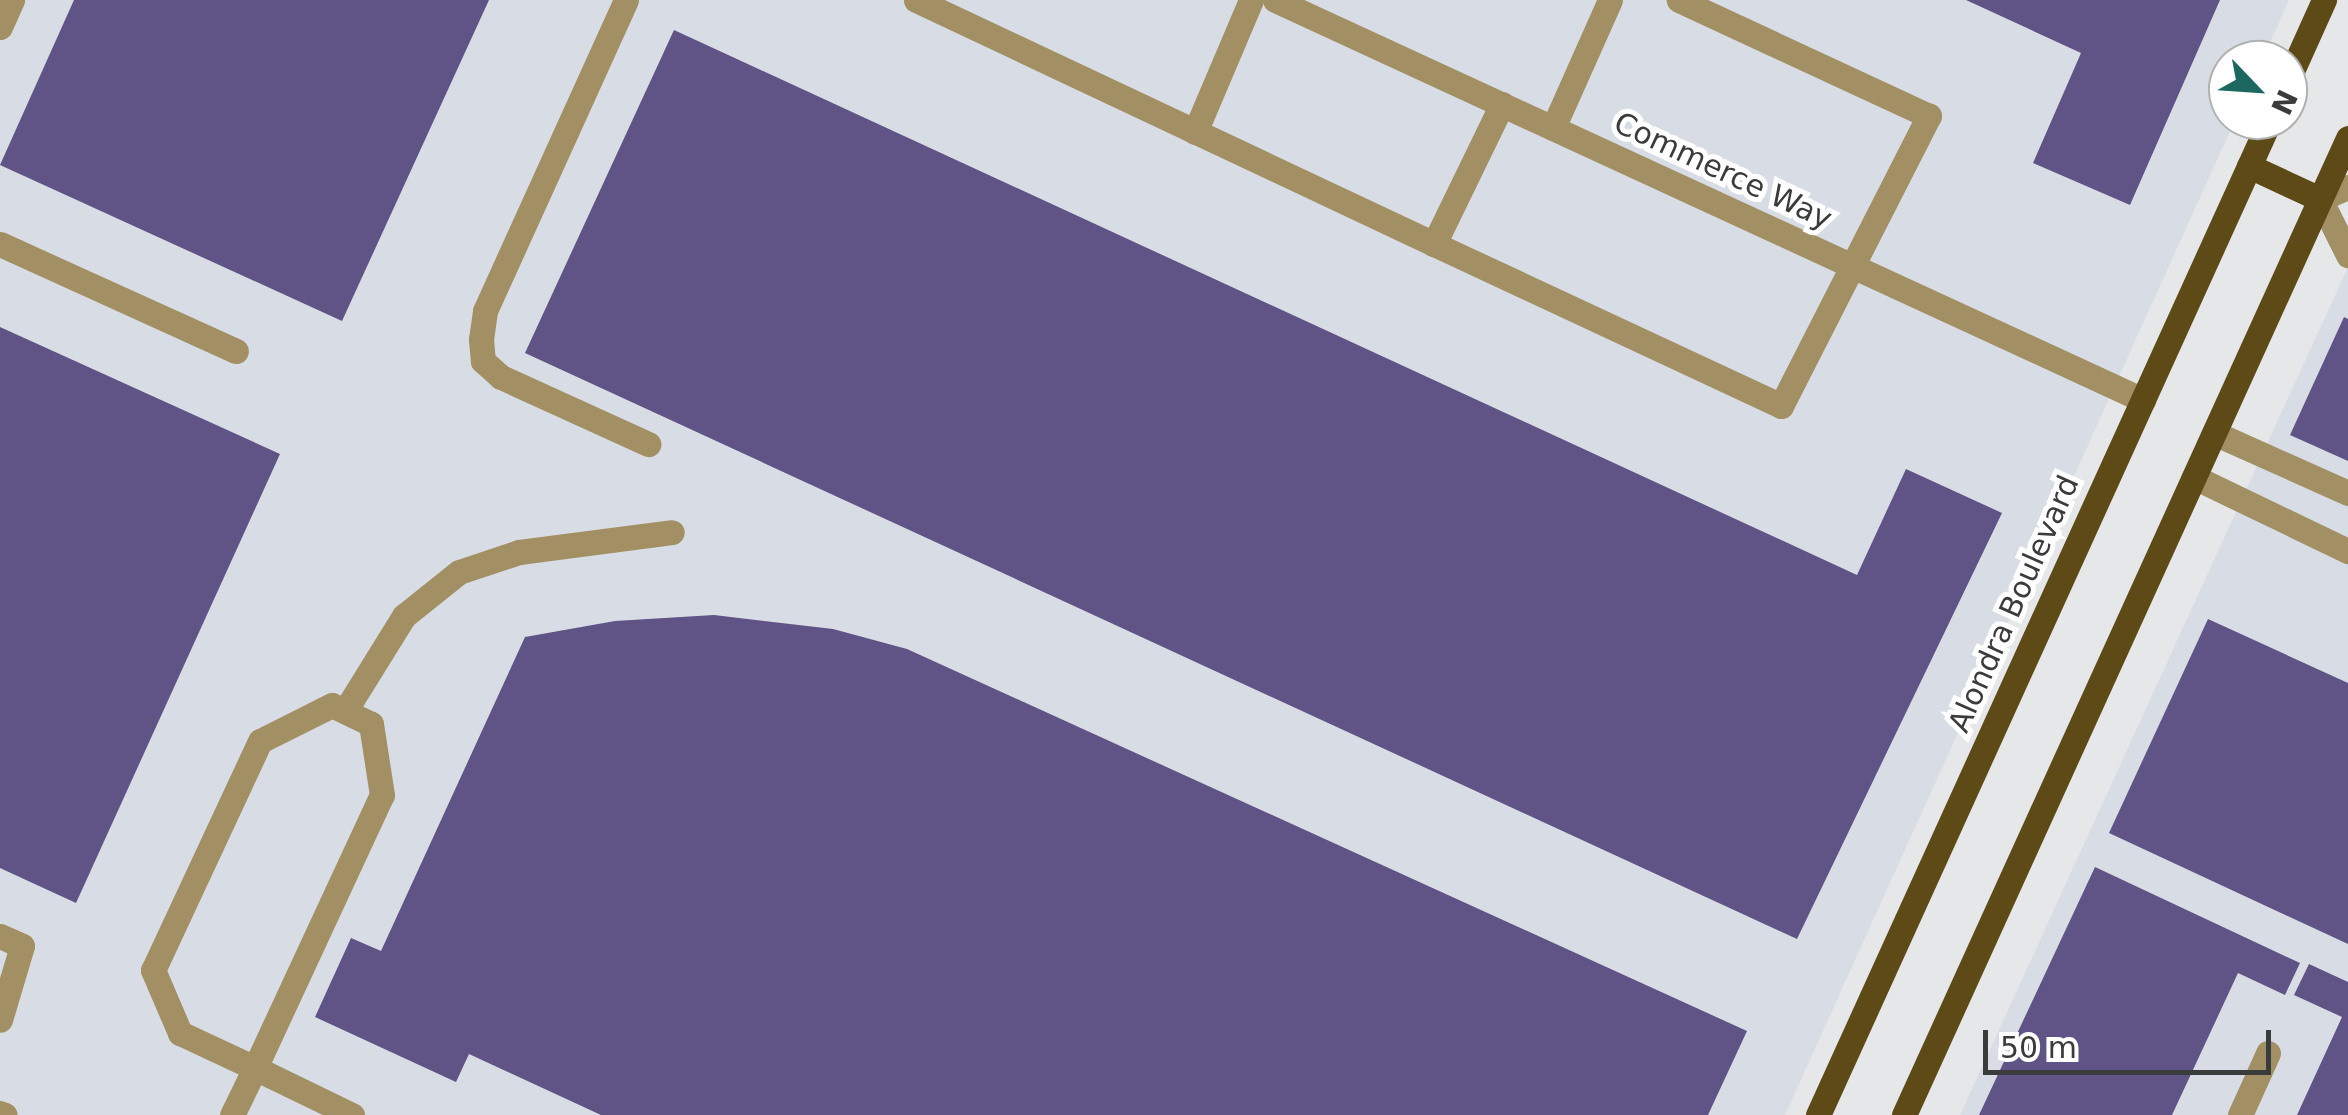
<!DOCTYPE html>
<html>
<head>
<meta charset="utf-8">
<style>
  body { margin:0 }
  #map { position:relative; width:2348px; height:1115px; overflow:hidden; background:#e6e7e9; font-family:"DejaVu Sans",sans-serif }
  div>[style] { position:absolute }
  [style*='--x'] { left:calc(var(--x)*1px); top:calc(var(--y)*1px); width:calc(var(--w)*1px); rotate:calc(var(--a)*1deg) }
  .built>* { inset:0; background:#d8dce5 }
  .building>* { inset:0; background:#605386 }
  .minor>* { height:25px; margin:-12.5px; padding:0 12.5px; transform-origin:12.5px; border-radius:12.5px; background:#a29064 }
  .major>* { height:25px; margin:-12.5px; padding:0 12.5px; transform-origin:12.5px; border-radius:12.5px; background:#5e4a17 }
  span { translate:-50% -50%; white-space:nowrap; text-align:center; line-height:1.15; -webkit-text-stroke:10px #fff; paint-order:stroke }
  .street-label { font-size:30px; color:#3a3b3b }
  .north { position:absolute; left:2208px; top:40px; width:100px; height:100px; box-sizing:border-box; background:#fff; border:2px solid #b0b1b1; border-radius:50%; rotate:115deg; font-size:28px; font-weight:700; line-height:40px; text-align:center; color:#3a3b3b }
  .north::after { content:''; display:block; margin:auto; width:35px; height:45px; background:#1c6760; clip-path:polygon(50% 0,100% 100%,50% 72%,0 100%) }
  .scale { position:absolute; left:1983px; top:1030px; width:288px; height:45px; box-sizing:border-box; border:5px solid #3a3b3b; border-top:0; padding-left:12px; font-size:30px; line-height:35px; white-space:nowrap; color:#3a3b3b; -webkit-text-stroke:8px #fff; paint-order:stroke }
</style>
</head>
<body>
<div id="map">
  <div class="built">
    <div style="clip-path:polygon(0 0,2289px 0,2262px 60px,2228px 60px,2228px 120px,2235px 120px,1785px 1115px,0 1115px)"></div>
    <div style="clip-path:polygon(2348px 267px,2348px 1115px,1960px 1115px)"></div>
  </div>
  <div class="building">
    <div style="clip-path:polygon(74px 0,489px 0,342px 321px,0 165px)"></div>
    <div style="clip-path:polygon(1966px 0,2220px 0,2130px 205px,2033px 163px,2081px 53px)"></div>
    <div style="clip-path:polygon(674px 30px,1857px 575px,1906px 469px,2002px 513px,1797px 939px,525px 353px)"></div>
    <div style="clip-path:polygon(2344px 317px,2348px 319px,2348px 461px,2290px 435px)"></div>
    <div style="clip-path:polygon(0 327px,280px 454px,76px 903px,0 868px)"></div>
    <div style="clip-path:polygon(714px 615px,833px 629px,907px 649px,1747px 1031px,1708px 1115px,601px 1115px,469px 1054px,456px 1082px,315px 1017px,351px 938px,381px 951px,525px 637px,615px 621px)"></div>
    <div style="clip-path:polygon(2208px 619px,2348px 683px,2348px 944px,2109px 833px)"></div>
    <div style="clip-path:polygon(2095px 867px,2300px 963px,2285px 995px,2238px 973px,2172px 1115px,1979px 1115px)"></div>
    <div style="clip-path:polygon(2309px 964px,2348px 982px,2348px 1115px,2297px 1115px,2342px 1017px,2294px 995px)"></div>
  </div>
  <div class="minor">
    <div style="--x:626;--y:0;--w:341;--a:114.4"></div>
    <div style="--x:485;--y:311;--w:28;--a:98"></div>
    <div style="--x:481;--y:339;--w:22;--a:85"></div>
    <div style="--x:483;--y:361;--w:24;--a:42"></div>
    <div style="--x:501;--y:377;--w:162;--a:24.5"></div>
    <div style="--x:916;--y:0;--w:573;--a:25.22"></div>
    <div style="--x:1275;--y:0;--w:956;--a:24.74"></div>
    <div style="--x:0;--y:27;--w:30;--a:-66"></div>
    <div style="--x:1502;--y:104;--w:156;--a:115.9"></div>
    <div style="--x:1434;--y:244;--w:383;--a:25"></div>
    <div style="--x:1781;--y:406;--w:326;--a:-63"></div>
    <div style="--x:1929;--y:116;--w:276;--a:-155.1"></div>
    <div style="--x:1553;--y:128;--w:140;--a:-66"></div>
    <div style="--x:1195;--y:132;--w:143;--a:-67"></div>
    <div style="--x:2348;--y:187;--w:30;--a:157"></div>
    <div style="--x:2320;--y:199;--w:63;--a:63.4"></div>
    <div style="--x:0;--y:244;--w:259;--a:24.4"></div>
    <div style="--x:2214;--y:433;--w:147;--a:24.1"></div>
    <div style="--x:2194;--y:477;--w:171;--a:25.7"></div>
    <div style="--x:345;--y:711;--w:112;--a:-58.2"></div>
    <div style="--x:404;--y:616;--w:70;--a:-38.7"></div>
    <div style="--x:459;--y:572;--w:63;--a:-18.4"></div>
    <div style="--x:519;--y:552;--w:154;--a:-7.4"></div>
    <div style="--x:0;--y:936;--w:24;--a:24"></div>
    <div style="--x:22;--y:946;--w:77;--a:106.6"></div>
    <div style="--x:0;--y:1113;--w:5;--a:22"></div>
    <div style="--x:232;--y:1115;--w:52;--a:-63.9"></div>
    <div style="--x:255;--y:1068;--w:301;--a:-65.1"></div>
    <div style="--x:382;--y:795;--w:72;--a:-98.8"></div>
    <div style="--x:371;--y:724;--w:43;--a:-154"></div>
    <div style="--x:332;--y:705;--w:80;--a:153.4"></div>
    <div style="--x:260;--y:741;--w:253;--a:115"></div>
    <div style="--x:153;--y:970;--w:69;--a:66.8"></div>
    <div style="--x:180;--y:1033;--w:83;--a:25"></div>
    <div style="--x:255;--y:1068;--w:108;--a:25.9"></div>
    <div style="--x:2240;--y:1115;--w:68;--a:-65.7"></div>
  </div>
  <div class="major">
    <div style="--x:2288;--y:80;--w:88;--a:-65.8"></div>
    <div style="--x:2249;--y:166;--w:78;--a:24.9"></div>
    <div style="--x:1818;--y:1115;--w:1093;--a:-65.57"></div>
    <div style="--x:1904;--y:1115;--w:1073;--a:-65.56"></div>
  </div>
  <div class="street-label">
    <span style="left:1723px;top:171px;rotate:25deg">Commerce Way</span>
    <span style="left:2014px;top:604px;rotate:-66deg">Alondra Boulevard</span>
  </div>
  <div class="north">N</div>
  <div class="scale">50 m</div>
</div>
</body>
</html>
